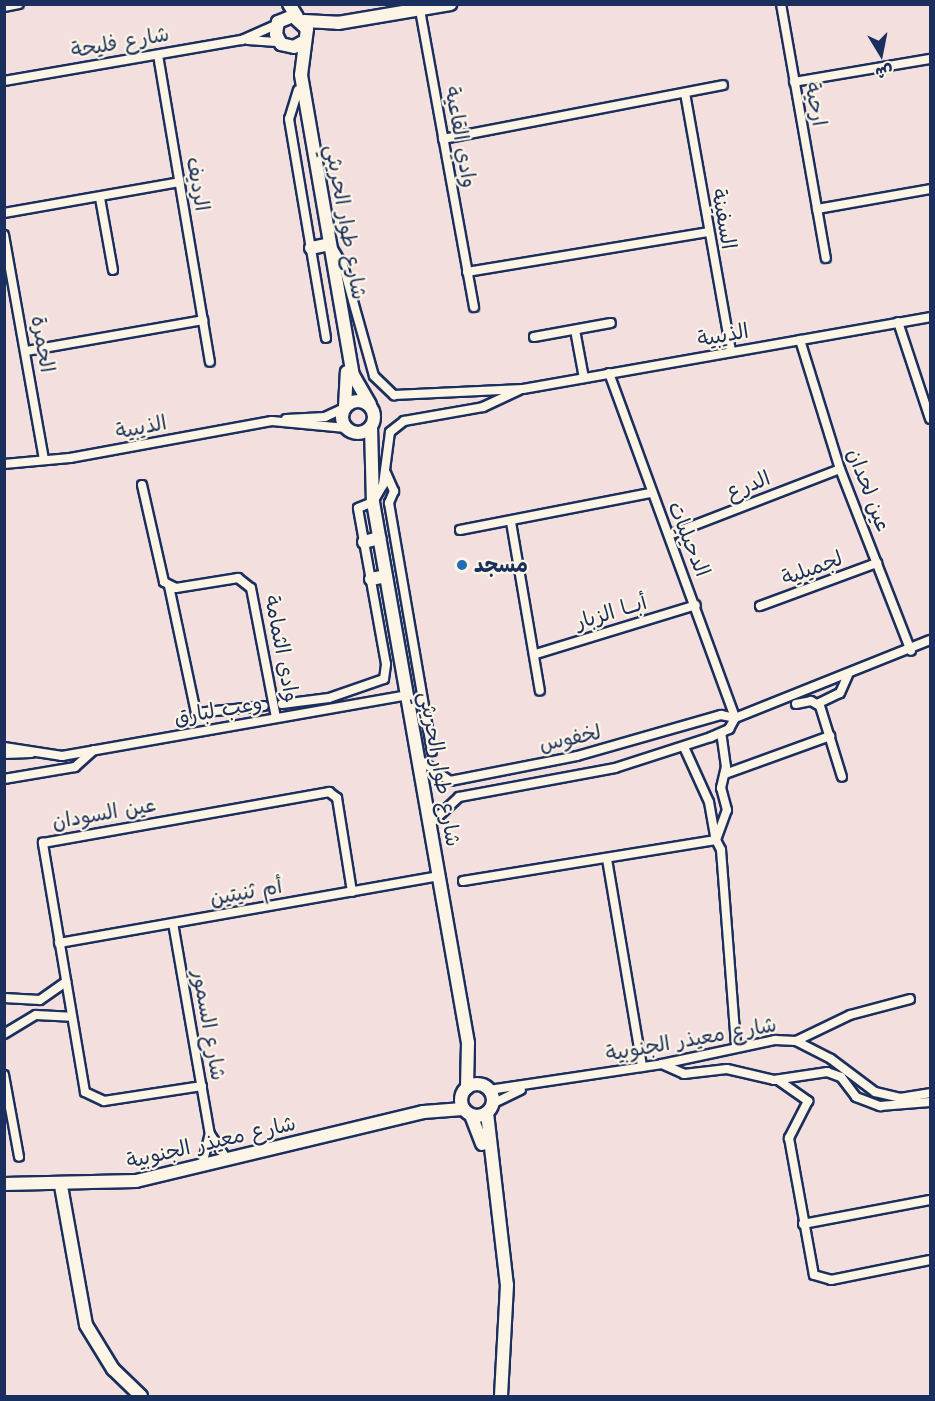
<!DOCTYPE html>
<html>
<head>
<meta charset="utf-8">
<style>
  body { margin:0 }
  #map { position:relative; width:935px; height:1401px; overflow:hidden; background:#f3dfde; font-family:"Shantell Sans","Playpen Sans Arabic",sans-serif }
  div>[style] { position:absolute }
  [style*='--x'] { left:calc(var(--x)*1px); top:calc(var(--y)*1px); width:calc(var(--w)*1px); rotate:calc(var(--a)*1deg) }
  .roads { filter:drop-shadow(2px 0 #1b2f5e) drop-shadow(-2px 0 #1b2f5e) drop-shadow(0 2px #1b2f5e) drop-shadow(0 -2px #1b2f5e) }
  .street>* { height:8px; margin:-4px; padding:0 4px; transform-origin:4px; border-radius:4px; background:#fcf5e5 }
  .secondary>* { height:12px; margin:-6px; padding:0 6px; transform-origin:6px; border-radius:6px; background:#fcf5e5 }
  .secondary>.ring { margin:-6px; padding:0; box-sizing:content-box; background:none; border:12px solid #fcf5e5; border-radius:50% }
  .dots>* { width:16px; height:16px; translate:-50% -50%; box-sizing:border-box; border:3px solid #fcf5e5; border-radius:50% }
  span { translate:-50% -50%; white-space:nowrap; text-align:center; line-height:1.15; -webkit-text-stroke:4.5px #fcf5e5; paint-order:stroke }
  .street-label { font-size:21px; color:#1b2f5e }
  .poi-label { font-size:21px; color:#1b2f5e; font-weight:700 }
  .left { translate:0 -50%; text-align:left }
  .frame { position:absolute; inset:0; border:6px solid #1b2f5e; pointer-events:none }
  .north { position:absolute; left:851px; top:24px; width:60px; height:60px; -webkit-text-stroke:4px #fcf5e5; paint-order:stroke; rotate:170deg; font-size:16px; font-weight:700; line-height:24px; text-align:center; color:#1b2f5e }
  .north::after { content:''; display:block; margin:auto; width:21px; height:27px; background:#1b2f5e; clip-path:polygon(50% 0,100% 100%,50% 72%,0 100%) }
</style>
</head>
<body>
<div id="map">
  <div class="roads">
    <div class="street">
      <div style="--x:781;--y:4;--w:258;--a:80"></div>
      <div style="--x:4;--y:7;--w:15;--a:-11"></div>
      <div style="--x:420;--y:10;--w:302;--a:79.7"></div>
      <div style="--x:248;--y:40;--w:32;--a:4"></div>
      <div style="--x:158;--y:55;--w:311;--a:80.4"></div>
      <div style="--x:4;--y:81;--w:242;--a:-9.8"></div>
      <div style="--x:242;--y:40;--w:37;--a:-24"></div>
      <div style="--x:794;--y:82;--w:138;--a:-9.6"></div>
      <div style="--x:298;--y:90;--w:30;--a:107"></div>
      <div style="--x:289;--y:119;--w:222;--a:80.4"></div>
      <div style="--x:685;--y:93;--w:262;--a:79.9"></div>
      <div style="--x:443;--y:139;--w:285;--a:-10.9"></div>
      <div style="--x:100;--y:198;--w:73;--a:79.8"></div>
      <div style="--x:817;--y:209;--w:115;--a:-10"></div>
      <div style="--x:4;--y:213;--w:178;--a:-10"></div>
      <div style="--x:4;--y:235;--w:228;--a:79.9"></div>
      <div style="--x:332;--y:247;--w:21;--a:59"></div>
      <div style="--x:343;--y:265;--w:115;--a:74.4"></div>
      <div style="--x:374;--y:376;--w:28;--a:44"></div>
      <div style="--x:394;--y:395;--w:129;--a:-2.7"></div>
      <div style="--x:523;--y:389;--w:413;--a:-10"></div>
      <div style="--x:467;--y:272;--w:244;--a:-9.4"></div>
      <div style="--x:898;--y:322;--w:102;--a:71.7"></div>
      <div style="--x:575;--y:330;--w:49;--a:79.4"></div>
      <div style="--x:534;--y:337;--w:78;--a:-10.3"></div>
      <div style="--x:800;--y:340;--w:135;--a:72.8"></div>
      <div style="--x:840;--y:469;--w:195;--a:68.7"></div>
      <div style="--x:26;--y:351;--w:180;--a:-9.9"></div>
      <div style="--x:609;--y:373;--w:367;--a:69.9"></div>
      <div style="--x:286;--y:419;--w:39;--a:-3"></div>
      <div style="--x:325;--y:417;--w:21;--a:-25"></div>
      <div style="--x:4;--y:464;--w:66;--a:-5.2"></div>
      <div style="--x:70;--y:458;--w:205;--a:-10.4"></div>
      <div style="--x:272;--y:421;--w:74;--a:5.4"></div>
      <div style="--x:386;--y:473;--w:20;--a:66"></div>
      <div style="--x:394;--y:491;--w:13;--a:113"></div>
      <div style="--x:389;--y:503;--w:252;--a:80.2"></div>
      <div style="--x:142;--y:485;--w:99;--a:77.2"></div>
      <div style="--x:164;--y:582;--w:13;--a:27"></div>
      <div style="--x:176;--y:588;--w:63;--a:-9.2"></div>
      <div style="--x:238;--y:578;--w:16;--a:38"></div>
      <div style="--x:251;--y:588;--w:132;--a:79.1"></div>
      <div style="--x:511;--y:522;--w:171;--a:80.3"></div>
      <div style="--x:460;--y:530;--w:195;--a:-11"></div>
      <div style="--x:669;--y:535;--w:183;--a:-21.1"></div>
      <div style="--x:169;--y:586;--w:130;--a:78"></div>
      <div style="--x:196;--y:713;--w:68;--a:-5.9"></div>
      <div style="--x:760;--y:606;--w:125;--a:-20.2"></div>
      <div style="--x:536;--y:654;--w:167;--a:-17"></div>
      <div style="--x:282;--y:704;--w:47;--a:-7.3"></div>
      <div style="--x:329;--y:698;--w:58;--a:-19.1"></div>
      <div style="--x:384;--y:679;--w:15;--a:-82"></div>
      <div style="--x:386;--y:664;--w:158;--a:-100.2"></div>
      <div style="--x:358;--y:508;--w:16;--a:-22"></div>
      <div style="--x:373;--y:502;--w:20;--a:-60"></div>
      <div style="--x:383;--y:485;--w:53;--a:-82.5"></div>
      <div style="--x:390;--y:432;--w:18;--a:-38"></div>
      <div style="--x:404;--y:421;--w:80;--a:-10"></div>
      <div style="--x:483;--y:407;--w:40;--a:-25"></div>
      <div style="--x:796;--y:704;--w:15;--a:-11"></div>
      <div style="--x:811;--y:701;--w:10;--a:29"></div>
      <div style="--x:820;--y:706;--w:74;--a:72.8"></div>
      <div style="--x:817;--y:704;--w:25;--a:-26"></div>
      <div style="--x:840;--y:693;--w:20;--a:-66"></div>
      <div style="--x:4;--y:747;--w:59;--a:8.8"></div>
      <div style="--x:62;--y:756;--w:350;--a:-10"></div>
      <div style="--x:684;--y:747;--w:60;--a:65.6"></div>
      <div style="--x:709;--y:802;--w:39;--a:80"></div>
      <div style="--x:4;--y:754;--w:27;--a:-2"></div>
      <div style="--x:417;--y:758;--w:40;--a:34.9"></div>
      <div style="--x:450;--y:781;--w:129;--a:-11.1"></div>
      <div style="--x:577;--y:756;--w:150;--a:-15.9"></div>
      <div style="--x:721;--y:715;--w:14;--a:12"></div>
      <div style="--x:735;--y:718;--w:210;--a:-21.8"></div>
      <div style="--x:725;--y:774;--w:112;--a:-19.9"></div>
      <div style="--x:4;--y:779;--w:72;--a:-9.6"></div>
      <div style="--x:75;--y:767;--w:25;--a:-42"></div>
      <div style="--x:429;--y:825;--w:41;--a:-43"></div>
      <div style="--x:459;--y:797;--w:159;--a:-10.5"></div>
      <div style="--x:615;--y:768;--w:101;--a:-17.9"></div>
      <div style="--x:711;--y:737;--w:20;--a:-24"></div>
      <div style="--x:729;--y:729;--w:13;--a:-61"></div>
      <div style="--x:716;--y:840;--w:32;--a:-70"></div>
      <div style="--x:727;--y:810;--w:23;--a:-105"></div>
      <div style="--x:721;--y:788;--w:22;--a:-77"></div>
      <div style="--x:726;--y:767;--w:34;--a:-98"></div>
      <div style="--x:607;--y:859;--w:211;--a:80.4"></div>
      <div style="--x:463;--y:881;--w:256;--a:-9.2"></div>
      <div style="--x:716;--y:840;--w:11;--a:63"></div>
      <div style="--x:721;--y:850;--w:198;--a:85.6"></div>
      <div style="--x:173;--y:923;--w:214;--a:80.1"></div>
      <div style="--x:210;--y:1134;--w:30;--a:56"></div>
      <div style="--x:59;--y:943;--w:385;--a:-10"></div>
      <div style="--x:4;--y:998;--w:36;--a:3"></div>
      <div style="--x:40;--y:1000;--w:32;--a:-35"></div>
      <div style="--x:4;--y:1034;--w:37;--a:-31"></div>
      <div style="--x:36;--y:1015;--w:35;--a:3"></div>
      <div style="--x:796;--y:1041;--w:39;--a:27"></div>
      <div style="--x:831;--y:1059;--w:55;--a:36.9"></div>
      <div style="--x:875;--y:1092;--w:26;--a:13"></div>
      <div style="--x:900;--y:1098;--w:30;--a:-9"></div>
      <div style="--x:662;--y:1064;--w:24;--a:24"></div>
      <div style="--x:684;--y:1074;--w:43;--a:-6.6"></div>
      <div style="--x:727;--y:1069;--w:48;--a:13.2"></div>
      <div style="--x:774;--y:1080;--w:54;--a:-8.6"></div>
      <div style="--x:827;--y:1072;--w:15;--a:20"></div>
      <div style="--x:841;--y:1077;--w:25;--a:53"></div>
      <div style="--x:856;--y:1097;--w:26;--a:21"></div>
      <div style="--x:880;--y:1106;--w:50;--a:-4.6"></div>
      <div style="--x:4;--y:1075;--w:83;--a:79.6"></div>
      <div style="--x:778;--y:1080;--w:37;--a:35"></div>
      <div style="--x:808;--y:1101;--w:42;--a:117.2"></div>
      <div style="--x:789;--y:1138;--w:139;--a:79.7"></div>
      <div style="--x:814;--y:1275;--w:18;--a:16"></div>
      <div style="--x:831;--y:1280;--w:101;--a:-11.4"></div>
      <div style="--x:202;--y:1086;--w:99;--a:171.3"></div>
      <div style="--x:104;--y:1101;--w:21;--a:-155"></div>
      <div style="--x:85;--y:1092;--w:253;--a:-99.6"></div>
      <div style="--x:43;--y:843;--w:291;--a:-10.1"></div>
      <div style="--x:329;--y:792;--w:10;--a:37"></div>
      <div style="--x:337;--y:798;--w:95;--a:80.9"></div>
      <div style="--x:489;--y:1090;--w:175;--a:-8.5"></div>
      <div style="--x:662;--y:1064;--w:116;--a:-12"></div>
      <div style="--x:775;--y:1040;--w:21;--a:3"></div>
      <div style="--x:796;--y:1041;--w:60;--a:-25.7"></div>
      <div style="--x:850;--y:1015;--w:62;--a:-14.9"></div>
      <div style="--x:492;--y:1104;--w:32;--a:-26"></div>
      <div style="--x:202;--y:1165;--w:32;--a:-76"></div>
      <div style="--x:803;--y:1224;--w:129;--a:-10.7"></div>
    </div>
    <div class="secondary">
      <div style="--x:289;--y:4;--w:15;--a:58"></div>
      <div style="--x:304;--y:21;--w:34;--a:3"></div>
      <div style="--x:338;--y:23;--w:114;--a:-9.6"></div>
      <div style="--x:303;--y:42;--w:10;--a:151"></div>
      <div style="--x:294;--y:47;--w:13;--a:-167"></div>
      <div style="--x:281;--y:44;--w:11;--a:-117"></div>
      <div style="--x:276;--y:34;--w:12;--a:-81"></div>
      <div style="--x:278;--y:22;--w:16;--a:-22"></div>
      <div style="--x:293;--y:16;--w:19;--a:43"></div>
      <div style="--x:307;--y:29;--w:46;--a:97.4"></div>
      <div style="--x:301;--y:75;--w:304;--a:80.2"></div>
      <div style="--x:353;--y:375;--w:34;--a:60"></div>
      <div style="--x:311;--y:248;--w:19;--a:-12"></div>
      <div class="ring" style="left:342px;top:401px;width:20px;height:20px"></div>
      <div style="--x:345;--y:407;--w:35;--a:-87"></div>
      <div style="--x:371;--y:427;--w:75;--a:88.5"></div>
      <div style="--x:373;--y:502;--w:549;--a:80.04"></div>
      <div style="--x:468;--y:1043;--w:45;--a:91.3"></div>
      <div style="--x:364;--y:542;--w:16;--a:-15"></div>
      <div style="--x:371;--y:579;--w:15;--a:-11"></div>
      <div class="ring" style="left:461px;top:1084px;width:20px;height:20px"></div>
      <div style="--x:487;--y:1113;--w:173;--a:83.4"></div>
      <div style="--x:507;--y:1285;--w:111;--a:93.1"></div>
      <div style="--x:471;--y:1115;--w:31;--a:69"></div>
      <div style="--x:4;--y:1184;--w:132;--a:-1.3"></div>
      <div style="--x:136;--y:1181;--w:295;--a:-13.5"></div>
      <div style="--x:423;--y:1112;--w:40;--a:-4.3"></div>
      <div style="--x:61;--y:1186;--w:141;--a:79.8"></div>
      <div style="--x:86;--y:1325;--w:52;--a:58.5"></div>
      <div style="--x:113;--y:1369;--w:39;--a:44"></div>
    </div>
  </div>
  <div class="dots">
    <div style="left:462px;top:565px;background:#1f6fb2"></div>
  </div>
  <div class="street-label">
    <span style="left:120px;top:42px;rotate:-10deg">شارع فليحة</span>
    <span style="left:816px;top:104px;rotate:80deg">ارحية</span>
    <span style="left:461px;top:137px;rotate:80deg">وادي القاعية</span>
    <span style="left:198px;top:184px;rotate:80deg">الرديف</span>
    <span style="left:724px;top:219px;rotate:80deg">السفينة</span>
    <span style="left:346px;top:222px;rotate:80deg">شارع طوار الحريثي</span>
    <span style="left:723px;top:335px;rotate:-10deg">الذيبية</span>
    <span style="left:43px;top:344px;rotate:80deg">الحمرة</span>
    <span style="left:141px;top:427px;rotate:-11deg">الذيبية</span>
    <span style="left:748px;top:485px;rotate:-21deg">الدرع</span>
    <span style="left:869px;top:490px;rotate:69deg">عين لحدان</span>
    <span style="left:689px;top:539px;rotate:68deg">الدحيليات</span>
    <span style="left:812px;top:568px;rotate:-20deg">لجميلية</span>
    <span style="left:611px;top:612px;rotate:-17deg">أبــا الزبار</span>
    <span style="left:282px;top:649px;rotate:79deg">وادى الثمامة</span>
    <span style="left:218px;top:710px;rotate:-10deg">وعب لبارق</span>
    <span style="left:570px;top:738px;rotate:-12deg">لخفوس</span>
    <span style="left:440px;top:769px;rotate:80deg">شارع طوار الحريثي</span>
    <span style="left:104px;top:813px;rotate:-10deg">عين السودان</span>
    <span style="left:246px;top:892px;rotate:-10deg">أم ثنيتين</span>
    <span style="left:209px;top:1025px;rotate:80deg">شارع السمور</span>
    <span style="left:691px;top:1039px;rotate:-10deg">شارع معيذر الجنوبية</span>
    <span style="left:211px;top:1142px;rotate:-13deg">شارع معيذر الجنوبية</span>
  </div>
  <div class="poi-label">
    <span class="left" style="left:474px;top:565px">مسجد</span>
  </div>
  <div class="frame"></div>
  <div class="north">ش</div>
</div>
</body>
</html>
